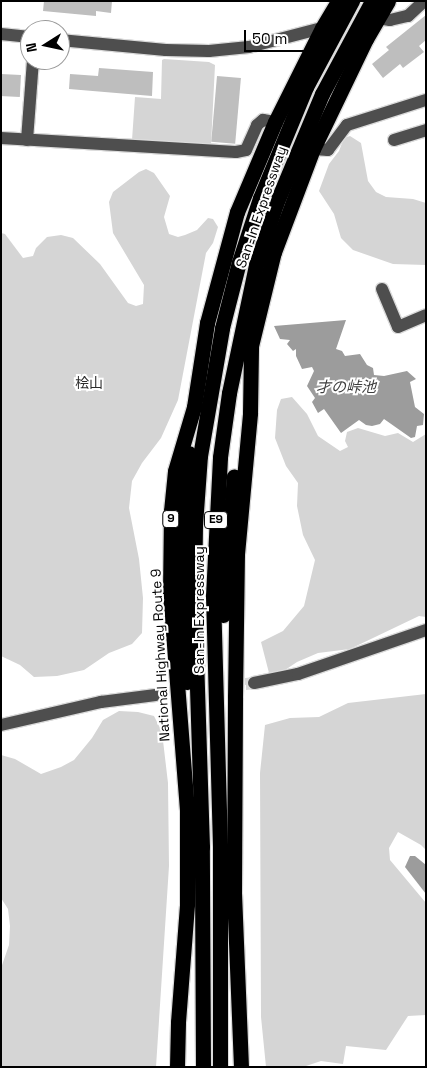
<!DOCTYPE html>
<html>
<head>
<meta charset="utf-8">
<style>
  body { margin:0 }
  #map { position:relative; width:427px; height:1068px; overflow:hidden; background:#fff; font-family:"Space Grotesk","Noto Sans JP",sans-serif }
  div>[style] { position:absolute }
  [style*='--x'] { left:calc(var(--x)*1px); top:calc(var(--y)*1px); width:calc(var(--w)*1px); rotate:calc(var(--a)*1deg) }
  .green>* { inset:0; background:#d5d5d5 }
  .water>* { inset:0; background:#9c9c9c }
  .building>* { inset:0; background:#bebebe; transform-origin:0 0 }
  .minor-tunnel>* { height:12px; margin-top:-6px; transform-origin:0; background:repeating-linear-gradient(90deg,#d9d9d9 0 12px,transparent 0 18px) }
  .roads { filter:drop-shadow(1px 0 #dbdbdb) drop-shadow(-1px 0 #dbdbdb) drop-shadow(0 1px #dbdbdb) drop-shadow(0 -1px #dbdbdb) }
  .minor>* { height:12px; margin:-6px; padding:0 6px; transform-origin:6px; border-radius:6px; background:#4e4e4e }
  .highway>* { height:15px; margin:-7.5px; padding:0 7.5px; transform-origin:7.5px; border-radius:7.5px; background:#000 }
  span { translate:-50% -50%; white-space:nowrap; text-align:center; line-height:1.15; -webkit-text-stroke:4px #fff; paint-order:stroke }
  .shield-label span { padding:1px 4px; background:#fff; border:1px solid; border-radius:4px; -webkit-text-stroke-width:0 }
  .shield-label { font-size:12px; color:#000; font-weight:700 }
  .street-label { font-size:14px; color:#000 }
  .park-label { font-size:14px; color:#2c2c2c }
  .water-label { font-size:15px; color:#3d3d3d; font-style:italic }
  .frame { position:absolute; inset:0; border:2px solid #000; pointer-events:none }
  .north { position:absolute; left:20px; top:20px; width:50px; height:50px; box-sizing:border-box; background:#fff; border:1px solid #999; border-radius:50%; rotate:260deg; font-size:14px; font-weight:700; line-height:20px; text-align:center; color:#000 }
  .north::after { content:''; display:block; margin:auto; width:18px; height:22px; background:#000; clip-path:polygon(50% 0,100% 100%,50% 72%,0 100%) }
  .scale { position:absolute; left:244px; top:30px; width:85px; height:22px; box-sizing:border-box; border:2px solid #000; border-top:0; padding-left:6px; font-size:15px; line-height:18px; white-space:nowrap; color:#000; -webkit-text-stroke:4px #fff; paint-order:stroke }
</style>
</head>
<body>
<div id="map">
  <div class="green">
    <div style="clip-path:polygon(164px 59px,209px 62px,215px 65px,211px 145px,132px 140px,135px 97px,161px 99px,162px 60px)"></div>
    <div style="clip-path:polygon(350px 136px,361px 143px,368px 181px,376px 192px,386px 197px,413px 199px,426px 203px,426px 265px,393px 264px,353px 250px,341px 238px,334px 214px,319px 191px,329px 164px,339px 151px,344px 138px)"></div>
    <div style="clip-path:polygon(146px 169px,154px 173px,170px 196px,164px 217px,169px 234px,178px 237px,185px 235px,197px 230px,208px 218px,213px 219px,218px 227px,213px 243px,206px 253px,178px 400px,161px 438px,142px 463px,132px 481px,129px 508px,139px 559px,143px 598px,142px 633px,132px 644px,109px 653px,84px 670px,57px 676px,34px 677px,20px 665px,1px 656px,1px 233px,5px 234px,23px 258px,33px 256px,36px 248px,47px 237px,61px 235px,73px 238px,100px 264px,128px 303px,136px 306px,143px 304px,144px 285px,113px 233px,109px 202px,113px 192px,139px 172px)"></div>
    <div style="clip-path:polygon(292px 397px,307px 414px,318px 436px,340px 451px,348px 447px,345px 441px,347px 432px,358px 428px,385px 436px,398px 433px,413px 442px,426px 434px,426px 617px,419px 616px,350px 649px,318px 653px,297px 662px,279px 674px,269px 673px,261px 642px,283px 631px,304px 606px,315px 560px,303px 535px,297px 506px,298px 483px,286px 466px,275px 438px,277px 410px,281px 399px)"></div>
    <div style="clip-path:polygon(426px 694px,426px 850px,421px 845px,398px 832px,389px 848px,390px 860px,426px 903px,426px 1015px,408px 1016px,386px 1050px,346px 1046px,343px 1064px,321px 1061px,303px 1067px,266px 1067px,261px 1017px,260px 773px,265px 725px,290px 718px,319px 717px,348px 703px)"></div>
    <div style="clip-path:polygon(119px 711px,138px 712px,154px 716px,162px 732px,168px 783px,169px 866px,156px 1067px,1px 1067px,1px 968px,9px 945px,10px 926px,8px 909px,1px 898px,1px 755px,15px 759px,41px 774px,61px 767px,74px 760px,92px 738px,103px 720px)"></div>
  </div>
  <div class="water">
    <div style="clip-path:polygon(346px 320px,336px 349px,342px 351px,345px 356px,360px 354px,367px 365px,373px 368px,374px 375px,384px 376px,407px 371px,416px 379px,410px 382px,415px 407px,424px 414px,423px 425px,417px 426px,415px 437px,411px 438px,384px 419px,380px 424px,372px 426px,366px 425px,359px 420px,341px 433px,324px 409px,318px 413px,312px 402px,315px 398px,307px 386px,314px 371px,312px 367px,302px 369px,296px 356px,296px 349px,293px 351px,287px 344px,290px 340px,280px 339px,274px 326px)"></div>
    <div style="clip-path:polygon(410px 856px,415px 856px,426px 865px,426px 894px,405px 867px)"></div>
  </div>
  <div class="building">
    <div style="clip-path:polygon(44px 1px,112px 1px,111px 13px,96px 11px,96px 16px,43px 11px)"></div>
    <div style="clip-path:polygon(426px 15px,426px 40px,419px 46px,424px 52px,403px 68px,400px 64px,383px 78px,372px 64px,389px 50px,386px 47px)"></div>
    <div style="clip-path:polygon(99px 68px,153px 72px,152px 96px,69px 89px,70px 74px,98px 76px)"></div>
    <div style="left:1px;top:74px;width:20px;height:22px;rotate:3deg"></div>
    <div style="left:217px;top:76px;width:24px;height:66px;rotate:5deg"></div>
  </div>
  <div class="minor-tunnel">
    <div style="--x:156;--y:695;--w:99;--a:-7"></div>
  </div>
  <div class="roads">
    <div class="minor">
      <div style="--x:377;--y:18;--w:13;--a:9"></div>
      <div style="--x:390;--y:20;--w:18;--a:-13"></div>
      <div style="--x:408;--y:16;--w:22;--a:-43"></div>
      <div style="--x:1;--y:34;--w:29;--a:6"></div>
      <div style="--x:60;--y:40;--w:106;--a:5.4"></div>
      <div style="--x:166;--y:50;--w:43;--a:1.3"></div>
      <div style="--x:209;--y:51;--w:40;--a:-5.7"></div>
      <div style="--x:249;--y:47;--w:75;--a:-14.6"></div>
      <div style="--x:1;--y:138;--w:235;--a:3.4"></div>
      <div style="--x:236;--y:152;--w:10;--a:-11"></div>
      <div style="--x:246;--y:150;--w:27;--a:-66"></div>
      <div style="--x:257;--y:125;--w:8;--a:-40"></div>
      <div style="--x:263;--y:120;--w:12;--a:9"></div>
      <div style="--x:27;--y:140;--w:80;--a:-85.7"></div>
      <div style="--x:394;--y:140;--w:34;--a:-17"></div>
      <div style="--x:313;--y:149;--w:15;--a:4"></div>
      <div style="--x:328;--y:150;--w:31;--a:-53"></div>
      <div style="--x:347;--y:125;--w:83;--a:-17.6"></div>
      <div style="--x:382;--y:289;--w:41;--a:67.2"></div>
      <div style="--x:398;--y:327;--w:30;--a:-23"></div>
      <div style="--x:254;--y:683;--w:45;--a:-11.6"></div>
      <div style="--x:298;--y:674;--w:135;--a:-19"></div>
      <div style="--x:1;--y:725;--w:103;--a:-13"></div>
      <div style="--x:101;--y:702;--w:55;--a:-7.3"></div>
    </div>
    <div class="highway">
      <div style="--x:223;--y:615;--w:139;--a:-85.5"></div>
      <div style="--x:187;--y:682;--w:99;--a:-94"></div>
      <div style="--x:180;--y:583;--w:130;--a:-86"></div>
      <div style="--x:177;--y:1067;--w:45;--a:-88.7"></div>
      <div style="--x:178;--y:1022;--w:118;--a:-85.6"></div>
      <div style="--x:187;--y:904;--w:94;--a:-90"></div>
      <div style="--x:187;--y:810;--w:218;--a:-94.5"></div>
      <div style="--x:170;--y:593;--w:82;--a:-89.3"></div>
      <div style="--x:171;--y:511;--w:40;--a:-84.3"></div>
      <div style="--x:175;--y:471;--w:67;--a:-73.5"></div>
      <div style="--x:194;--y:407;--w:85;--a:-81.2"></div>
      <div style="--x:207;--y:323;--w:115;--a:-74.9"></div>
      <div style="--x:237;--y:212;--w:98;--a:-67.1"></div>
      <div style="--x:275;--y:122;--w:105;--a:-63.4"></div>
      <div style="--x:322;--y:28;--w:31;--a:-59"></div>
      <div style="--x:203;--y:1067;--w:220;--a:-90.3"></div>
      <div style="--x:202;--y:847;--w:250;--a:-91.8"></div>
      <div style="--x:194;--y:597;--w:72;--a:-89.2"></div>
      <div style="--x:195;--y:525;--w:69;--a:-85.9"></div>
      <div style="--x:200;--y:456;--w:130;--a:-80.2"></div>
      <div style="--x:222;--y:328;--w:68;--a:-75.6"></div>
      <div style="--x:239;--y:262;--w:67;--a:-71.8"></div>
      <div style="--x:260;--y:198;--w:120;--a:-67.5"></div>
      <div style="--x:306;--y:87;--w:98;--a:-61.9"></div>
      <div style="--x:220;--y:1067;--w:221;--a:-90"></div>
      <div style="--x:220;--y:846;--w:250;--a:-91.6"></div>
      <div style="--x:213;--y:596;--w:139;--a:-87.1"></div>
      <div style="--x:220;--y:457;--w:65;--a:-82"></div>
      <div style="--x:229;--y:393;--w:131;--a:-78.1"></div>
      <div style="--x:256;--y:265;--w:64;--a:-71.8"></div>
      <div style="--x:276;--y:204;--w:119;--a:-67.3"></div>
      <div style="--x:322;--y:94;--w:106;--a:-61.7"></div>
      <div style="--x:241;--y:1067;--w:173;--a:-92.3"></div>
      <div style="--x:234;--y:894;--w:197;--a:-89.7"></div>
      <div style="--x:235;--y:697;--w:143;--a:-89.2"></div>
      <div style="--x:237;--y:554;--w:142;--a:-84.7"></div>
      <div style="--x:250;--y:413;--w:67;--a:-89.1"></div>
      <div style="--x:251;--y:346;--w:97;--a:-76.3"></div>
      <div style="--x:274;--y:252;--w:110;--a:-69.3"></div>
      <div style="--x:313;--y:149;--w:122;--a:-64.3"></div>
      <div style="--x:366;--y:39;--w:44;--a:-59.9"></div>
    </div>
  </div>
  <div class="shield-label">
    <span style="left:171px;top:519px">9</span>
    <span style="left:216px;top:520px">E9</span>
  </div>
  <div class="street-label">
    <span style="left:261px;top:207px;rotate:-71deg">San-In Expressway</span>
    <span style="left:199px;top:610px;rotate:-90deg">San-In Expressway</span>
    <span style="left:160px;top:655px;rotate:-93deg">National Highway Route 9</span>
  </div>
  <div class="park-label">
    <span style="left:89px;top:383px">桧山</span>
  </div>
  <div class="water-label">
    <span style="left:346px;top:387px">才の峠池</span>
  </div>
  <div class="frame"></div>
  <div class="north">N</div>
  <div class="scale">50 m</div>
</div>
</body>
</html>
